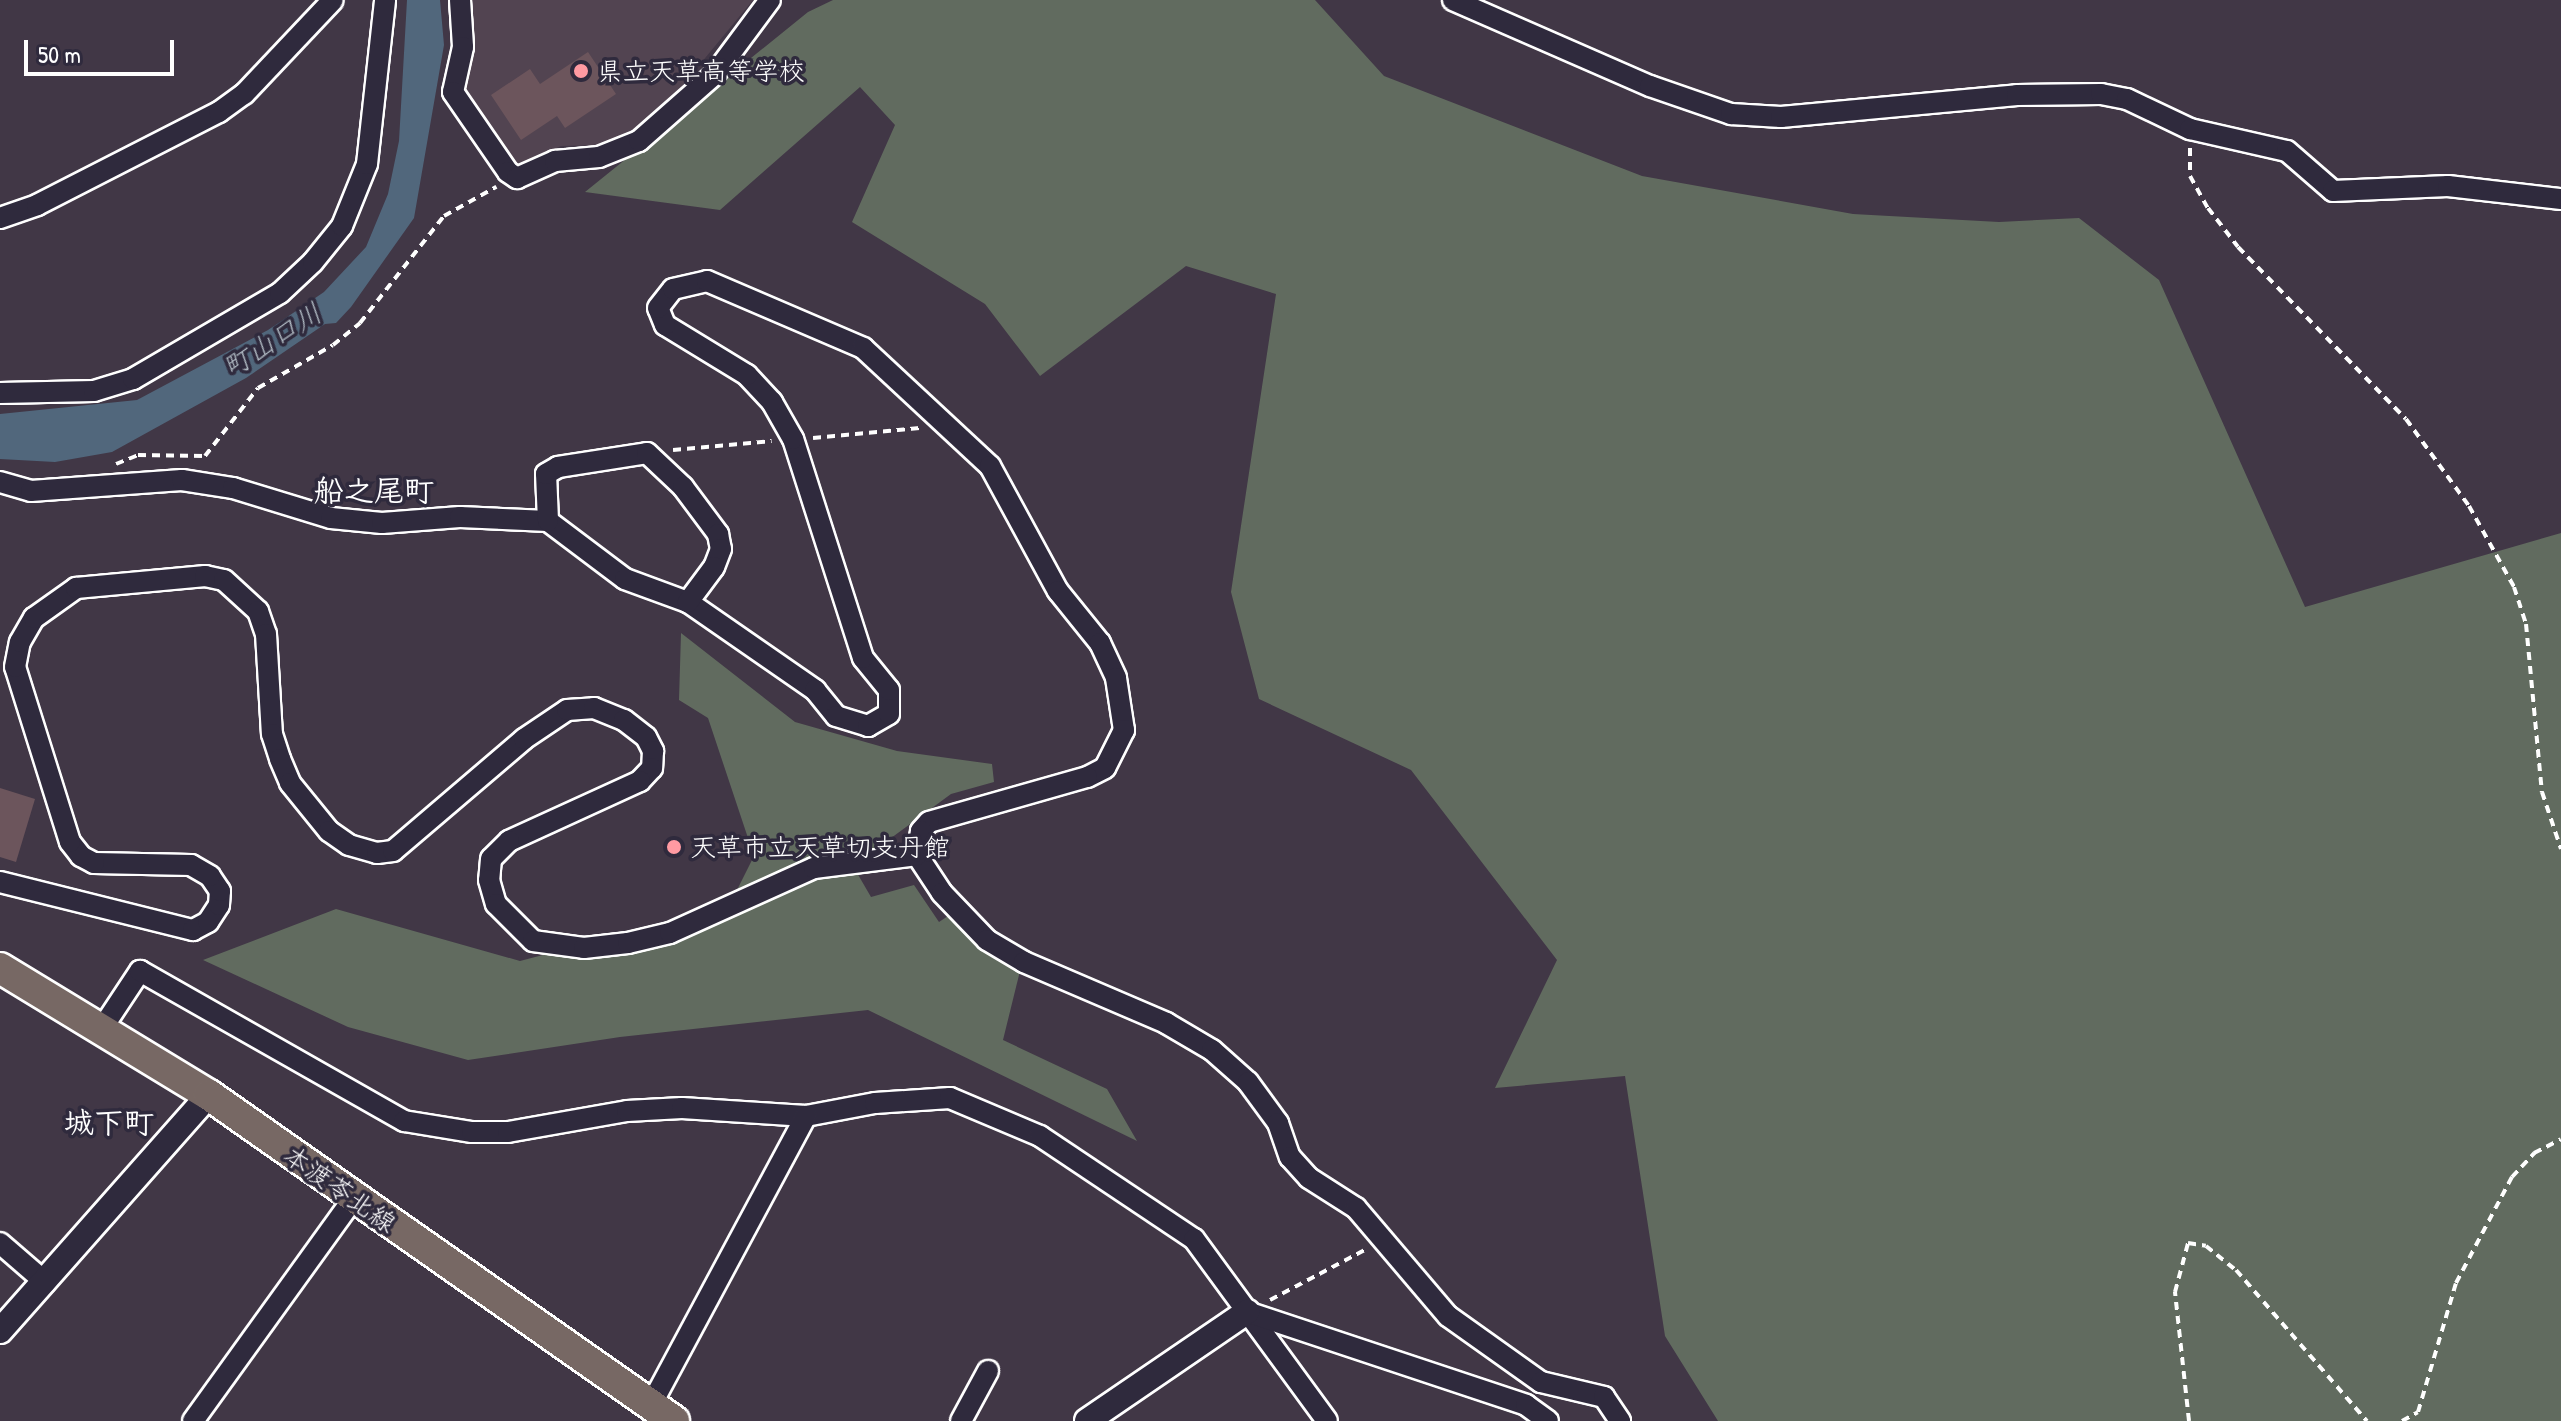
<!DOCTYPE html>
<html>
<head>
<meta charset="utf-8">
<style>
  body { margin:0 }
  #map { position:relative; width:2561px; height:1421px; overflow:hidden; background:#413746; font-family:"Patrick Hand","Klee One",sans-serif }
  div>[style] { position:absolute }
  [style*='--x'] { left:calc(var(--x)*1px); top:calc(var(--y)*1px); width:calc(var(--w)*1px); rotate:calc(var(--a)*1deg) }
  .built>* { inset:0; background:#524451 }
  .green>* { inset:0; background:#616b5f }
  .water>* { inset:0; background:#51677c }
  .building>* { inset:0; background:#6c555c }
  .path>* { height:4px; margin-top:-2px; transform-origin:0; background:repeating-linear-gradient(90deg,#fff 0 8px,transparent 0 14px) }
  .roads { filter:drop-shadow(2px 0 #fff) drop-shadow(-2px 0 #fff) drop-shadow(0 2px #fff) drop-shadow(0 -2px #fff) }
  .minor>* { height:20px; margin:-10px; padding:0 10px; transform-origin:10px; border-radius:10px; background:#2f2a3d }
  .tertiary>* { height:24px; margin:-12px; padding:0 12px; transform-origin:12px; border-radius:12px; background:#2f2a3d }
  .primary>* { height:30px; margin:-15px; padding:0 15px; transform-origin:15px; border-radius:15px; background:#776864 }
  .dots>* { width:22px; height:22px; translate:-50% -50%; box-sizing:border-box; border:4px solid #2f2a3d; border-radius:50% }
  span { translate:-50% -50%; white-space:nowrap; text-align:center; line-height:1.15; -webkit-text-stroke:7px #2f2a3d; paint-order:stroke }
  .poi-label { font-size:26px; color:#fff }
  .left { translate:0 -50%; text-align:left }
  .street-label { font-size:26px; color:#fff }
  .water-label { font-size:28px; color:#b1bbc4; font-style:italic }
  .quarter-label { font-size:30px; color:#fff; font-weight:700 }
  .scale { position:absolute; left:24px; top:40px; width:150px; height:36px; box-sizing:border-box; border:4px solid #fff; border-top:0; padding-left:10px; font-size:24px; line-height:28px; white-space:nowrap; color:#fff; -webkit-text-stroke:6px #2f2a3d; paint-order:stroke }
</style>
</head>
<body>
<div id="map">
  <div class="built">
    <div style="clip-path:polygon(467px 0,753px 0,649px 126px,607px 145px,561px 146px,516px 167px,459px 90px)"></div>
  </div>
  <div class="green">
    <div style="clip-path:polygon(833px 0,1315px 0,1384px 76px,1642px 176px,1853px 214px,1999px 222px,2079px 218px,2159px 280px,2305px 607px,2561px 533px,2561px 1421px,1718px 1421px,1665px 1336px,1625px 1076px,1495px 1088px,1557px 960px,1411px 770px,1259px 699px,1231px 592px,1276px 294px,1186px 266px,1040px 376px,985px 304px,852px 222px,895px 125px,860px 87px,720px 210px,585px 192px,808px 12px)"></div>
    <div style="clip-path:polygon(681px 633px,795px 722px,897px 751px,992px 764px,994px 782px,951px 794px,853px 866px,871px 897px,914px 885px,939px 922px,963px 906px,1020px 971px,1003px 1040px,1107px 1089px,1137px 1141px,868px 1010px,620px 1037px,468px 1060px,348px 1027px,203px 960px,336px 909px,520px 961px,729px 906px,754px 856px,708px 718px,679px 700px)"></div>
  </div>
  <div class="water">
    <div style="clip-path:polygon(407px 0,440px 0,444px 45px,414px 218px,351px 307px,336px 323px,325px 324px,246px 378px,112px 452px,55px 462px,0 459px,0 414px,137px 400px,268px 330px,324px 292px,366px 247px,388px 194px,399px 141px)"></div>
  </div>
  <div class="building">
    <div style="clip-path:polygon(588px 52px,616px 94px,565px 128px,557px 116px,521px 140px,491px 95px,530px 69px,540px 84px)"></div>
    <div style="clip-path:polygon(0 788px,35px 799px,16px 862px,0 857px)"></div>
  </div>
  <div class="path">
    <div style="--x:2190;--y:148;--w:28;--a:90"></div>
    <div style="--x:2190;--y:176;--w:37;--a:61"></div>
    <div style="--x:2208;--y:208;--w:49;--a:52.4"></div>
    <div style="--x:2238;--y:247;--w:240;--a:45.7"></div>
    <div style="--x:2406;--y:419;--w:107;--a:54.1"></div>
    <div style="--x:2469;--y:506;--w:93;--a:60.9"></div>
    <div style="--x:2514;--y:587;--w:39;--a:72"></div>
    <div style="--x:2526;--y:624;--w:169;--a:84.6"></div>
    <div style="--x:2542;--y:792;--w:60;--a:71.6"></div>
    <div style="--x:813;--y:438;--w:107;--a:-5.3"></div>
    <div style="--x:673;--y:450;--w:99;--a:-5.2"></div>
    <div style="--x:116;--y:464;--w:24;--a:-22"></div>
    <div style="--x:138;--y:455;--w:67;--a:0.9"></div>
    <div style="--x:205;--y:456;--w:86;--a:-52.1"></div>
    <div style="--x:258;--y:388;--w:86;--a:-29.8"></div>
    <div style="--x:333;--y:345;--w:35;--a:-39"></div>
    <div style="--x:360;--y:323;--w:136;--a:-51.9"></div>
    <div style="--x:444;--y:216;--w:60;--a:-29.1"></div>
    <div style="--x:1270;--y:1300;--w:107;--a:-27.8"></div>
    <div style="--x:2189;--y:1421;--w:130;--a:-96.2"></div>
    <div style="--x:2175;--y:1292;--w:51;--a:-75.1"></div>
    <div style="--x:2188;--y:1243;--w:18;--a:9"></div>
    <div style="--x:2206;--y:1246;--w:38;--a:39"></div>
    <div style="--x:2236;--y:1270;--w:200;--a:49.1"></div>
    <div style="--x:2402;--y:1421;--w:18;--a:-29"></div>
    <div style="--x:2418;--y:1412;--w:134;--a:-73.6"></div>
    <div style="--x:2456;--y:1283;--w:120;--a:-62.2"></div>
    <div style="--x:2512;--y:1177;--w:33;--a:-47"></div>
    <div style="--x:2534;--y:1153;--w:30;--a:-27"></div>
  </div>
  <div class="roads">
    <div class="minor">
      <div style="--x:460;--y:0;--w:47;--a:86.3"></div>
      <div style="--x:463;--y:47;--w:46;--a:102.5"></div>
      <div style="--x:453;--y:92;--w:97;--a:55.5"></div>
      <div style="--x:508;--y:172;--w:11;--a:34"></div>
      <div style="--x:517;--y:178;--w:42;--a:-24.1"></div>
      <div style="--x:555;--y:161;--w:44;--a:-5.2"></div>
      <div style="--x:599;--y:157;--w:43;--a:-21.8"></div>
      <div style="--x:639;--y:141;--w:101;--a:-41.4"></div>
      <div style="--x:715;--y:74;--w:92;--a:-53.4"></div>
      <div style="--x:1453;--y:0;--w:215;--a:23.6"></div>
      <div style="--x:1650;--y:86;--w:86;--a:19.1"></div>
      <div style="--x:1731;--y:114;--w:50;--a:3.4"></div>
      <div style="--x:1781;--y:117;--w:237;--a:-5.3"></div>
      <div style="--x:2017;--y:95;--w:84;--a:-0.7"></div>
      <div style="--x:2101;--y:94;--w:26;--a:11"></div>
      <div style="--x:2127;--y:99;--w:70;--a:25.5"></div>
      <div style="--x:2190;--y:129;--w:99;--a:12.8"></div>
      <div style="--x:2287;--y:151;--w:61;--a:41"></div>
      <div style="--x:2333;--y:191;--w:115;--a:-2.5"></div>
      <div style="--x:2448;--y:186;--w:114;--a:6.6"></div>
      <div style="--x:0;--y:218;--w:39;--a:-19"></div>
      <div style="--x:37;--y:205;--w:204;--a:-27.1"></div>
      <div style="--x:219;--y:112;--w:31;--a:-36"></div>
      <div style="--x:244;--y:94;--w:129;--a:-46.6"></div>
      <div style="--x:0;--y:393;--w:94;--a:-1.2"></div>
      <div style="--x:94;--y:391;--w:41;--a:-17.1"></div>
      <div style="--x:133;--y:379;--w:170;--a:-30.3"></div>
      <div style="--x:280;--y:293;--w:45;--a:-43.2"></div>
      <div style="--x:313;--y:262;--w:46;--a:-51.1"></div>
      <div style="--x:342;--y:226;--w:67;--a:-68"></div>
      <div style="--x:367;--y:164;--w:165;--a:-83.7"></div>
      <div style="--x:0;--y:482;--w:32;--a:16"></div>
      <div style="--x:31;--y:491;--w:151;--a:-4.2"></div>
      <div style="--x:182;--y:480;--w:52;--a:8.9"></div>
      <div style="--x:233;--y:488;--w:102;--a:17"></div>
      <div style="--x:331;--y:518;--w:51;--a:5.6"></div>
      <div style="--x:382;--y:523;--w:78;--a:-4.4"></div>
      <div style="--x:460;--y:517;--w:88;--a:2.6"></div>
      <div style="--x:548;--y:521;--w:96;--a:37"></div>
      <div style="--x:625;--y:579;--w:67;--a:20.1"></div>
      <div style="--x:688;--y:602;--w:155;--a:34.7"></div>
      <div style="--x:815;--y:690;--w:33;--a:51"></div>
      <div style="--x:836;--y:716;--w:34;--a:17"></div>
      <div style="--x:868;--y:726;--w:24;--a:-30"></div>
      <div style="--x:889;--y:714;--w:24;--a:-90"></div>
      <div style="--x:889;--y:690;--w:41;--a:-129.1"></div>
      <div style="--x:863;--y:658;--w:230;--a:-107.7"></div>
      <div style="--x:793;--y:439;--w:43;--a:-119.6"></div>
      <div style="--x:772;--y:402;--w:37;--a:-133"></div>
      <div style="--x:747;--y:375;--w:96;--a:-148.6"></div>
      <div style="--x:665;--y:325;--w:18;--a:-112"></div>
      <div style="--x:658;--y:308;--w:24;--a:-52"></div>
      <div style="--x:673;--y:289;--w:35;--a:-13"></div>
      <div style="--x:707;--y:281;--w:170;--a:23.2"></div>
      <div style="--x:863;--y:348;--w:173;--a:42.9"></div>
      <div style="--x:990;--y:466;--w:142;--a:61.5"></div>
      <div style="--x:1058;--y:591;--w:67;--a:51.1"></div>
      <div style="--x:1100;--y:643;--w:38;--a:65"></div>
      <div style="--x:1116;--y:678;--w:53;--a:81.3"></div>
      <div style="--x:1124;--y:730;--w:42;--a:116.6"></div>
      <div style="--x:1105;--y:768;--w:20;--a:153"></div>
      <div style="--x:1087;--y:777;--w:164;--a:164.1"></div>
      <div style="--x:929;--y:822;--w:12;--a:132"></div>
      <div style="--x:921;--y:831;--w:24;--a:99"></div>
      <div style="--x:917;--y:855;--w:45;--a:56.7"></div>
      <div style="--x:942;--y:893;--w:65;--a:46.2"></div>
      <div style="--x:987;--y:940;--w:43;--a:30.7"></div>
      <div style="--x:1024;--y:962;--w:155;--a:23.2"></div>
      <div style="--x:1166;--y:1023;--w:53;--a:30.4"></div>
      <div style="--x:1212;--y:1050;--w:48;--a:41.6"></div>
      <div style="--x:1248;--y:1082;--w:51;--a:53.8"></div>
      <div style="--x:1278;--y:1123;--w:36;--a:71"></div>
      <div style="--x:1290;--y:1157;--w:28;--a:48"></div>
      <div style="--x:1309;--y:1178;--w:56;--a:32.6"></div>
      <div style="--x:1356;--y:1208;--w:142;--a:49.6"></div>
      <div style="--x:1448;--y:1316;--w:114;--a:35.4"></div>
      <div style="--x:1541;--y:1382;--w:65;--a:13.4"></div>
      <div style="--x:1604;--y:1397;--w:29;--a:56"></div>
      <div style="--x:548;--y:521;--w:47;--a:-92.4"></div>
      <div style="--x:546;--y:474;--w:14;--a:-30"></div>
      <div style="--x:558;--y:467;--w:90;--a:-8.9"></div>
      <div style="--x:647;--y:453;--w:50;--a:43.4"></div>
      <div style="--x:683;--y:487;--w:59;--a:53.3"></div>
      <div style="--x:718;--y:534;--w:15;--a:79"></div>
      <div style="--x:721;--y:549;--w:19;--a:111"></div>
      <div style="--x:714;--y:567;--w:44;--a:126.6"></div>
      <div style="--x:0;--y:882;--w:199;--a:14"></div>
      <div style="--x:193;--y:930;--w:17;--a:-28"></div>
      <div style="--x:208;--y:922;--w:20;--a:-57"></div>
      <div style="--x:219;--y:905;--w:14;--a:-86"></div>
      <div style="--x:220;--y:891;--w:18;--a:-124"></div>
      <div style="--x:210;--y:876;--w:22;--a:-150"></div>
      <div style="--x:191;--y:865;--w:97;--a:-178.8"></div>
      <div style="--x:94;--y:863;--w:15;--a:-152"></div>
      <div style="--x:81;--y:856;--w:18;--a:-128"></div>
      <div style="--x:70;--y:842;--w:183;--a:-107.4"></div>
      <div style="--x:15;--y:667;--w:25;--a:-79"></div>
      <div style="--x:20;--y:642;--w:28;--a:-60"></div>
      <div style="--x:34;--y:618;--w:52;--a:-35.5"></div>
      <div style="--x:76;--y:588;--w:130;--a:-5.3"></div>
      <div style="--x:205;--y:576;--w:19;--a:12"></div>
      <div style="--x:224;--y:580;--w:46;--a:42.4"></div>
      <div style="--x:258;--y:611;--w:24;--a:71"></div>
      <div style="--x:266;--y:634;--w:100;--a:86.6"></div>
      <div style="--x:272;--y:734;--w:26;--a:72"></div>
      <div style="--x:280;--y:759;--w:26;--a:67"></div>
      <div style="--x:290;--y:783;--w:62;--a:50.9"></div>
      <div style="--x:329;--y:831;--w:24;--a:35"></div>
      <div style="--x:349;--y:845;--w:29;--a:16"></div>
      <div style="--x:377;--y:853;--w:16;--a:-7"></div>
      <div style="--x:393;--y:851;--w:172;--a:-40.5"></div>
      <div style="--x:524;--y:739;--w:52;--a:-34"></div>
      <div style="--x:567;--y:710;--w:27;--a:-4"></div>
      <div style="--x:594;--y:708;--w:32;--a:22"></div>
      <div style="--x:624;--y:720;--w:28;--a:38"></div>
      <div style="--x:646;--y:737;--w:16;--a:63"></div>
      <div style="--x:653;--y:751;--w:17;--a:93"></div>
      <div style="--x:652;--y:768;--w:18;--a:133"></div>
      <div style="--x:640;--y:781;--w:144;--a:155.4"></div>
      <div style="--x:509;--y:841;--w:25;--a:135"></div>
      <div style="--x:491;--y:859;--w:21;--a:95"></div>
      <div style="--x:489;--y:880;--w:25;--a:74"></div>
      <div style="--x:496;--y:904;--w:52;--a:45"></div>
      <div style="--x:533;--y:941;--w:51;--a:7.8"></div>
      <div style="--x:584;--y:948;--w:44;--a:-6.5"></div>
      <div style="--x:628;--y:943;--w:43;--a:-13.4"></div>
      <div style="--x:670;--y:933;--w:158;--a:-24.3"></div>
      <div style="--x:814;--y:868;--w:104;--a:-7.2"></div>
      <div style="--x:101;--y:1030;--w:71;--a:-56.5"></div>
      <div style="--x:140;--y:971;--w:304;--a:29.6"></div>
      <div style="--x:404;--y:1121;--w:69;--a:9.2"></div>
      <div style="--x:472;--y:1132;--w:36;--a:0"></div>
      <div style="--x:508;--y:1132;--w:121;--a:-10"></div>
      <div style="--x:627;--y:1111;--w:55;--a:-3.1"></div>
      <div style="--x:682;--y:1108;--w:124;--a:3.7"></div>
      <div style="--x:806;--y:1116;--w:70;--a:-10.7"></div>
      <div style="--x:875;--y:1103;--w:75;--a:-3.8"></div>
      <div style="--x:950;--y:1098;--w:98;--a:22.9"></div>
      <div style="--x:1040;--y:1136;--w:185;--a:33.8"></div>
      <div style="--x:1194;--y:1239;--w:225;--a:53.8"></div>
      <div style="--x:0;--y:1243;--w:60;--a:40.9"></div>
      <div style="--x:1247;--y:1312;--w:294;--a:18.4"></div>
      <div style="--x:1526;--y:1405;--w:27;--a:36"></div>
      <div style="--x:651;--y:1405;--w:328;--a:-61.8"></div>
      <div style="--x:193;--y:1421;--w:274;--a:-54.2"></div>
      <div style="--x:961;--y:1421;--w:57;--a:-61.6"></div>
    </div>
    <div class="tertiary">
      <div style="--x:0;--y:1331;--w:315;--a:-48.5"></div>
      <div style="--x:1087;--y:1421;--w:194;--a:-34.3"></div>
    </div>
    <div class="primary">
      <div style="--x:0;--y:968;--w:245;--a:31.3"></div>
      <div style="--x:209;--y:1095;--w:568;--a:35.03"></div>
    </div>
  </div>
  <div class="dots">
    <div style="left:581px;top:71px;background:#ff9aa2"></div>
    <div style="left:674px;top:847px;background:#ff9aa2"></div>
  </div>
  <div class="poi-label">
    <span class="left" style="left:597px;top:71px">県立天草高等学校</span>
    <span class="left" style="left:690px;top:847px">天草市立天草切支丹館</span>
  </div>
  <div class="street-label">
    <span style="left:340px;top:1189px;rotate:35deg">本渡苓北線</span>
  </div>
  <div class="water-label">
    <span style="left:272px;top:340px;rotate:-33deg">町山口川</span>
  </div>
  <div class="quarter-label">
    <span style="left:374px;top:490px">船之尾町</span>
    <span style="left:109px;top:1122px">城下町</span>
  </div>
  <div class="scale">50 m</div>
</div>
</body>
</html>
